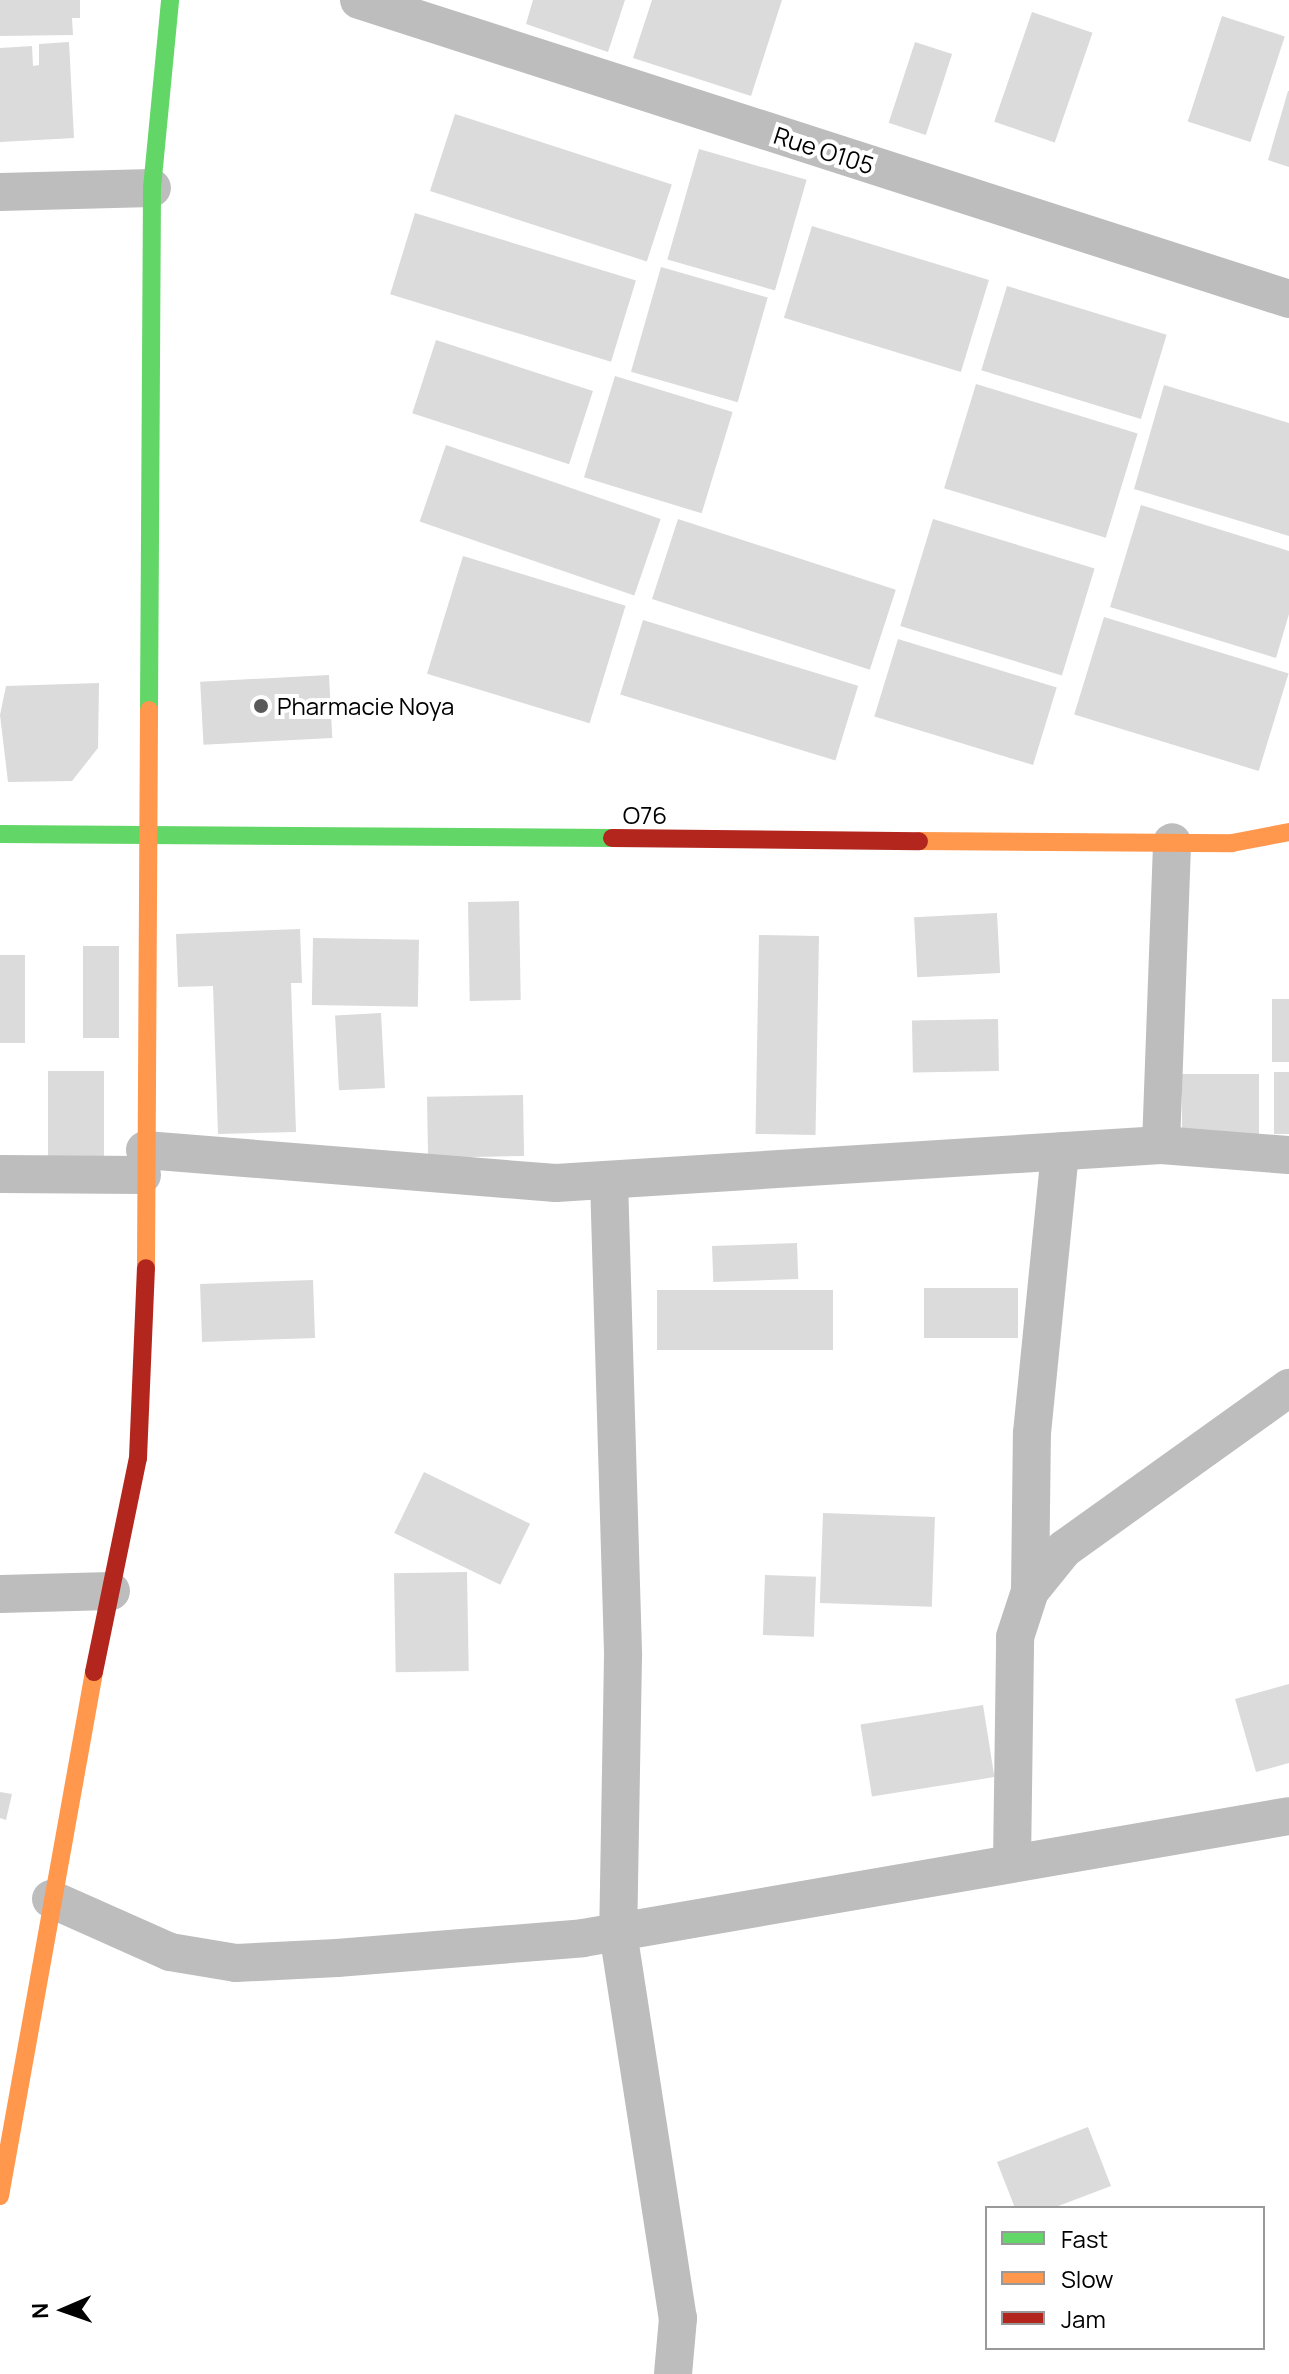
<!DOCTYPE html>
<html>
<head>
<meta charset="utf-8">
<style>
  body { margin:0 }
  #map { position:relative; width:1289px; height:2374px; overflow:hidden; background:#fff; font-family:Manrope,sans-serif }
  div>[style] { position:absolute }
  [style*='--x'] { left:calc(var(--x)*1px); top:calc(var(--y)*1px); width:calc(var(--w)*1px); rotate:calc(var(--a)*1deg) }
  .building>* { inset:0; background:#dbdbdb; transform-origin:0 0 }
  .street>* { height:38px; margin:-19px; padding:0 19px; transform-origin:19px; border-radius:19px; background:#bdbdbd }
  .fast>* { height:18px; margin:-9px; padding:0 9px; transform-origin:9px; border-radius:9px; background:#63d668 }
  .slow>* { height:18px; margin:-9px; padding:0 9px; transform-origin:9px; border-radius:9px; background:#ff974d }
  .jam>* { height:18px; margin:-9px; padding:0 9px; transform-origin:9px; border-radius:9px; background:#b3261e }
  .dots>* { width:22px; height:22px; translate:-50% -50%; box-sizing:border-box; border:4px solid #fff; border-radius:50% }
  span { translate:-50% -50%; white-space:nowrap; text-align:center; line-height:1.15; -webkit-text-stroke:8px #fff; paint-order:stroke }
  .street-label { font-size:24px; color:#000 }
  .poi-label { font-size:24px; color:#000 }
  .left { translate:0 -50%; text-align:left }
  .legend { position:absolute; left:985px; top:2206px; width:280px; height:144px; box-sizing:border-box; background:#fff; border:2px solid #999; margin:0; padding:10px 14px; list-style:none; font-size:24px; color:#000 }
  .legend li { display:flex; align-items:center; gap:16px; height:40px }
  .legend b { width:40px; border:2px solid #999 }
  .north { position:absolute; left:24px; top:2270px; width:80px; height:80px; -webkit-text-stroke:6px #fff; paint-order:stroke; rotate:268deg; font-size:22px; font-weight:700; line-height:32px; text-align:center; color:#000 }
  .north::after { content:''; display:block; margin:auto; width:28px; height:36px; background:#000; clip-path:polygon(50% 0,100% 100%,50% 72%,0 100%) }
</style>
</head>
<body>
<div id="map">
  <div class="building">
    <div style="clip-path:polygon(0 0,80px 0,80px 18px,72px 18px,73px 35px,0 36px)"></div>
    <div style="clip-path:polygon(533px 0,625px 0,608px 52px,526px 24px)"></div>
    <div style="clip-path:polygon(652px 0,782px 0,751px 96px,633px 58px)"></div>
    <div style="left:1032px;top:12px;width:64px;height:116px;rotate:19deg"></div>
    <div style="left:1222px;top:16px;width:66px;height:111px;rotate:18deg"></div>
    <div style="clip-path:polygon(69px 42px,74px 138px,0 142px,0 48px,32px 46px,33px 66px,39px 65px,39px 44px)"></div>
    <div style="left:915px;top:42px;width:39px;height:85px;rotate:18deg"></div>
    <div style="clip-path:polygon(1288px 91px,1289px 91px,1289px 167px,1268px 160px)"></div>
    <div style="left:455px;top:114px;width:228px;height:81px;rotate:18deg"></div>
    <div style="left:699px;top:149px;width:112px;height:115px;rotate:16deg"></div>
    <div style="left:415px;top:213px;width:231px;height:85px;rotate:17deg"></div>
    <div style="left:812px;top:226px;width:185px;height:96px;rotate:17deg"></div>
    <div style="left:661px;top:267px;width:111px;height:109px;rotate:16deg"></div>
    <div style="left:1007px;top:286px;width:167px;height:88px;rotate:17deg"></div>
    <div style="left:436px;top:340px;width:165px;height:77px;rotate:18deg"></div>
    <div style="left:615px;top:376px;width:123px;height:106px;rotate:17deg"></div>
    <div style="left:976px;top:384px;width:169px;height:109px;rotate:17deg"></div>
    <div style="clip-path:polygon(1164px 385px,1289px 423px,1289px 536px,1134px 489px)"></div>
    <div style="left:446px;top:445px;width:227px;height:81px;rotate:19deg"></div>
    <div style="clip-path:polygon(1141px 505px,1289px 551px,1289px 614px,1276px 658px,1110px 607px)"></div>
    <div style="left:678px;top:519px;width:229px;height:84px;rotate:18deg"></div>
    <div style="left:933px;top:519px;width:169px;height:112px;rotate:17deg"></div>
    <div style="left:463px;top:556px;width:170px;height:123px;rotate:17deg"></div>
    <div style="left:1104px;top:617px;width:193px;height:102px;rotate:17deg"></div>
    <div style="left:643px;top:620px;width:225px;height:78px;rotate:17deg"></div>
    <div style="left:898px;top:639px;width:166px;height:81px;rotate:17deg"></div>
    <div style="left:329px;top:675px;width:63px;height:129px;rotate:87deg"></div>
    <div style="clip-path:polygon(99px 683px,98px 748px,72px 781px,8px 782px,0 715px,6px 686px)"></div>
    <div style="left:519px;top:901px;width:99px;height:51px;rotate:89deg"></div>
    <div style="left:997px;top:913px;width:60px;height:83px;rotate:87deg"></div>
    <div style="clip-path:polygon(300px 929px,302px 983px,291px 983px,296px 1132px,218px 1134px,213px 986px,178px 987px,176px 934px)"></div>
    <div style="left:759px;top:935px;width:60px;height:199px;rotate:1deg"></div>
    <div style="left:313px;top:938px;width:106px;height:67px;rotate:1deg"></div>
    <div style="left:83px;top:946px;width:36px;height:92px"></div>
    <div style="left:0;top:955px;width:25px;height:88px"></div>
    <div style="left:1272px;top:999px;width:17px;height:63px"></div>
    <div style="left:381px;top:1013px;width:75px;height:46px;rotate:87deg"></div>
    <div style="left:998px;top:1019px;width:52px;height:86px;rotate:89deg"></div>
    <div style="left:48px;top:1071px;width:56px;height:91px"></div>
    <div style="left:1274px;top:1072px;width:15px;height:62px"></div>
    <div style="left:1182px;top:1074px;width:77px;height:62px"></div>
    <div style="left:523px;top:1095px;width:61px;height:96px;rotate:89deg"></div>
    <div style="left:797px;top:1243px;width:36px;height:85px;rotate:88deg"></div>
    <div style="left:313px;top:1280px;width:58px;height:113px;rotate:88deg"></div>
    <div style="left:924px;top:1288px;width:94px;height:50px"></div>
    <div style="left:657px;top:1290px;width:176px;height:60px"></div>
    <div style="left:424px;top:1472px;width:118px;height:68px;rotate:26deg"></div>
    <div style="left:823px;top:1513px;width:112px;height:90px;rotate:2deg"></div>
    <div style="left:467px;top:1572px;width:99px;height:73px;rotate:89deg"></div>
    <div style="left:765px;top:1575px;width:51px;height:60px;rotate:2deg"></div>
    <div style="clip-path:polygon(1289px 1684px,1289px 1763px,1256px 1772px,1235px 1699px)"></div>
    <div style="left:983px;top:1705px;width:73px;height:124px;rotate:81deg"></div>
    <div style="clip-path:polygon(0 1792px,12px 1794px,6px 1820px,0 1818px)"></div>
    <div style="clip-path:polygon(1088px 2127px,1111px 2186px,1053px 2208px,1015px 2208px,997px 2162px)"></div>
  </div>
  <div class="street">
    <div style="--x:359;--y:0;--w:977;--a:17.82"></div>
    <div style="--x:0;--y:192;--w:152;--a:-1.5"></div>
    <div style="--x:1161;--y:1145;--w:303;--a:-87.9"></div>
    <div style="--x:145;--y:1150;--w:412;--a:4.6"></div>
    <div style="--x:556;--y:1183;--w:606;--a:-3.59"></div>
    <div style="--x:1161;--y:1145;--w:128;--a:4.5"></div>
    <div style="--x:0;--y:1174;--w:142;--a:0.4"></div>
    <div style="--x:609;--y:1180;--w:476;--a:88.3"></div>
    <div style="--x:623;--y:1656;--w:276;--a:91"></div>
    <div style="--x:618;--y:1932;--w:391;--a:81.2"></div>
    <div style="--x:678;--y:2318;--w:56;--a:95.1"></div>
    <div style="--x:1030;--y:1591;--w:158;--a:-89.3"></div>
    <div style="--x:1032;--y:1433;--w:283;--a:-84.3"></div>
    <div style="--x:0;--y:1594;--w:111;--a:-1.5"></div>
    <div style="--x:1012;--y:1863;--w:226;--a:-89.2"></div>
    <div style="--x:1015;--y:1637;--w:48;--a:-71.9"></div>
    <div style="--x:1030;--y:1591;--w:54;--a:-51"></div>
    <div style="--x:1064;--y:1549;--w:277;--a:-35.6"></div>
    <div style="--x:51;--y:1899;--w:130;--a:24"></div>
    <div style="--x:170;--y:1952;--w:67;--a:9.5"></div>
    <div style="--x:236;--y:1963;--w:101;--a:-2.8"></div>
    <div style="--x:337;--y:1958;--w:247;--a:-4.6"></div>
    <div style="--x:583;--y:1938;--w:716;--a:-9.8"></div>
  </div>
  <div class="fast">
    <div style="--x:149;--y:710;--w:522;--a:-89.67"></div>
    <div style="--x:152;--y:188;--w:189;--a:-84.5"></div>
    <div style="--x:0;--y:834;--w:612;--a:0.37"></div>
  </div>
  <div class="slow">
    <div style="--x:919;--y:841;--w:313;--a:0.4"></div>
    <div style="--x:1232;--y:843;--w:58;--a:-10.9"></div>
    <div style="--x:146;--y:1268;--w:558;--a:-89.69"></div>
    <div style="--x:0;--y:2196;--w:532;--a:-79.83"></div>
  </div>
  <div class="jam">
    <div style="--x:612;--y:838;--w:307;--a:0.6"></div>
    <div style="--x:94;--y:1672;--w:218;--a:-78.4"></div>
    <div style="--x:138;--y:1458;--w:190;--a:-87.6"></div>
  </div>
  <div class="dots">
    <div style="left:261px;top:706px;background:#595959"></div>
  </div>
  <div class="street-label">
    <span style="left:824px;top:150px;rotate:18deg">Rue O105</span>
    <span style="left:645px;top:815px">O76</span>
  </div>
  <div class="poi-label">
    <span class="left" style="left:277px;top:706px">Pharmacie Noya</span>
  </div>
  <ul class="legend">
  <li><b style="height:10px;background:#63d668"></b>Fast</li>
  <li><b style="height:10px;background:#ff974d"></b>Slow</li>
  <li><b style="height:10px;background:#b3261e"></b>Jam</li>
  </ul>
  <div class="north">N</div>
</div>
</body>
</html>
